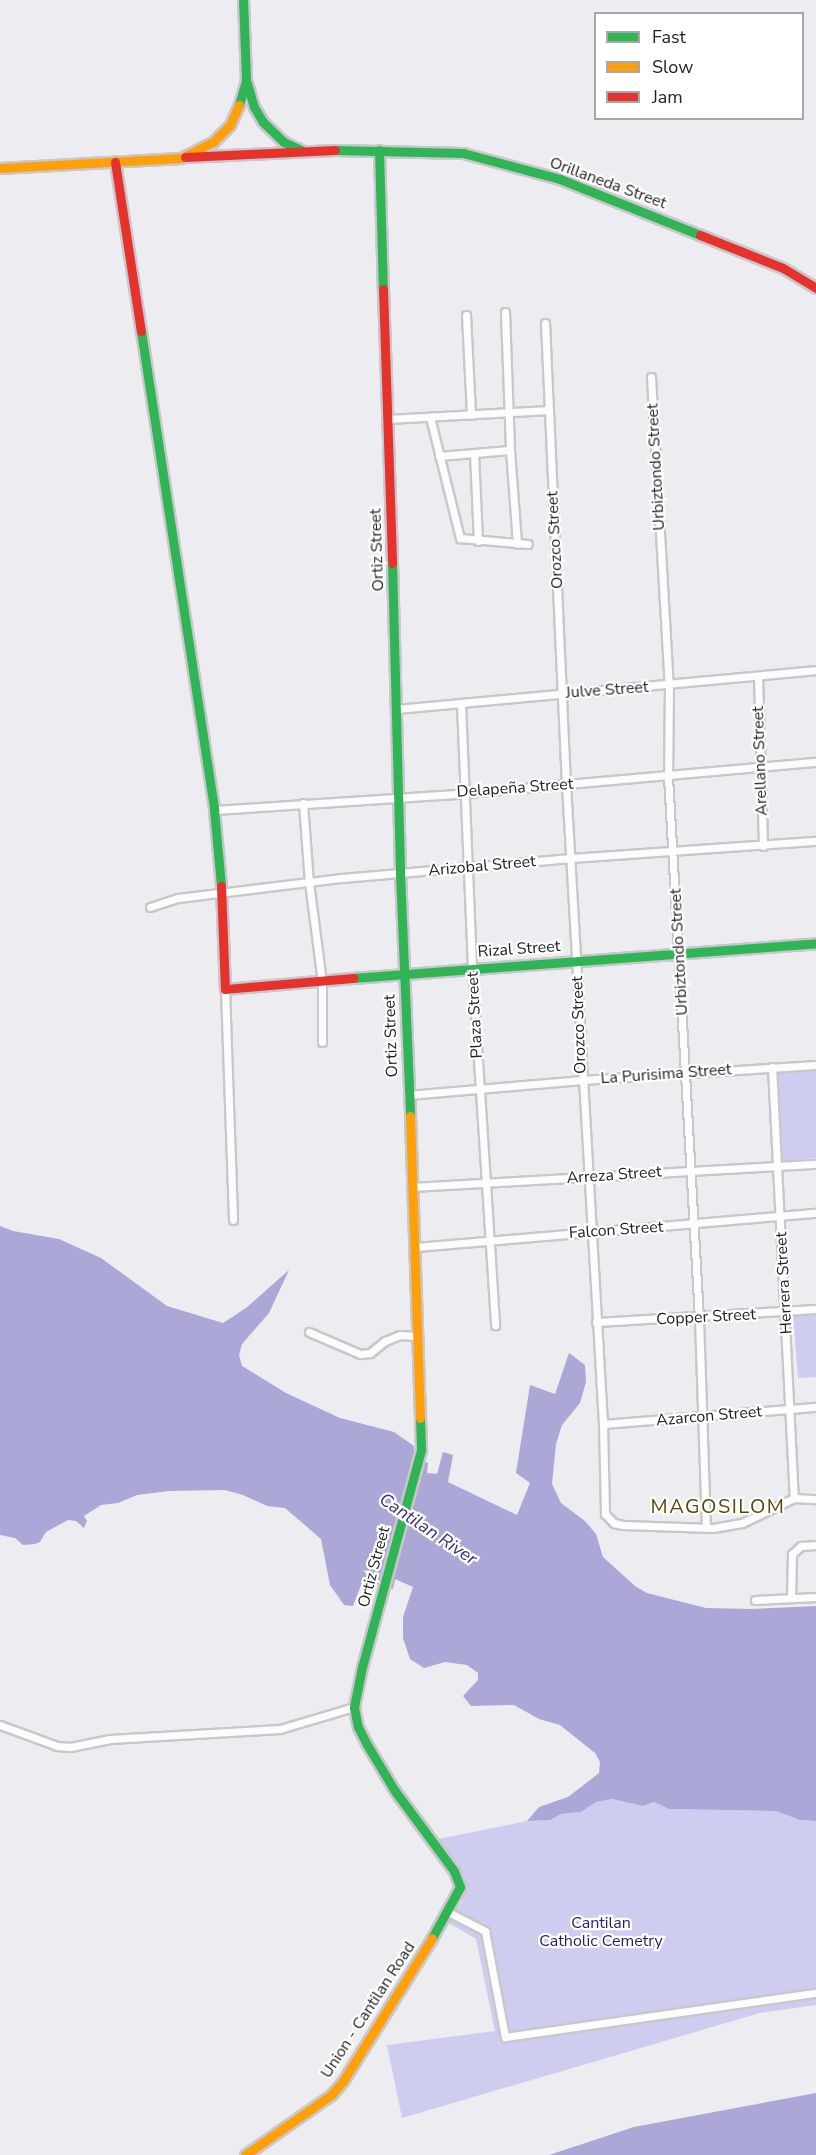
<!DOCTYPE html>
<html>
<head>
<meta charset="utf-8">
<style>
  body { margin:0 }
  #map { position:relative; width:816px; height:2155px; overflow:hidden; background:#ececf1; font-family:"Nunito Sans",sans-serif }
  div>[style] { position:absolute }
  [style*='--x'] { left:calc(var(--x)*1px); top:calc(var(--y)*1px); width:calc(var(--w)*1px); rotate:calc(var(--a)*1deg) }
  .green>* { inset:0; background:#cecdef }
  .water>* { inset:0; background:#aba7d6 }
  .roads { filter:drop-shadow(2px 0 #c8c8cb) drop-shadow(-2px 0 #c8c8cb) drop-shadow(0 2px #c8c8cb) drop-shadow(0 -2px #c8c8cb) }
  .street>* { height:7px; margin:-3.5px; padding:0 3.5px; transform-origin:3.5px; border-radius:3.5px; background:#fcfcfd }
  .fast>* { height:9px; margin:-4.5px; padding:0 4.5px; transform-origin:4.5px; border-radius:4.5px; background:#30b455 }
  .slow>* { height:9px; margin:-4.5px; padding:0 4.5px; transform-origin:4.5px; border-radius:4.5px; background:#ff9f0a }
  .jam>* { height:9px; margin:-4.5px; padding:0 4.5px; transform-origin:4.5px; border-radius:4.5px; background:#e5322d }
  span { translate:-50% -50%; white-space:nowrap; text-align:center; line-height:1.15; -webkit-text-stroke:4.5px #fff; paint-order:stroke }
  .street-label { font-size:16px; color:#222224 }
  .park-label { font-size:16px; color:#2d1a68 }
  .water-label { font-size:18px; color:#3b2c7a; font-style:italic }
  .quarter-label { font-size:20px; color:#554908; letter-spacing:1.5px }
  .legend { position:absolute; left:594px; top:12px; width:210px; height:108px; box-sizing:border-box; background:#fff; border:2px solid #a7a7a7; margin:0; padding:8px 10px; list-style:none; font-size:18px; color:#222224 }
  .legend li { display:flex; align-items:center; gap:12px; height:30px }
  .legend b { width:30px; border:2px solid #a7a7a7 }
</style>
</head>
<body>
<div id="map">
  <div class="green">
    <div style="clip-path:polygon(816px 1070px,816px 1158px,783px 1161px,777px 1072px)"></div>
    <div style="clip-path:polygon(816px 1312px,816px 1377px,798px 1378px,793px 1314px)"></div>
    <div style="clip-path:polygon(612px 1799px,643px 1806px,654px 1802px,669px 1809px,776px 1811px,800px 1820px,816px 1821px,816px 2005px,760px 2013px,402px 2118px,387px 2045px,495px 2031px,476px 1939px,447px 1922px,462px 1902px,465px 1889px,460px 1871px,439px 1839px,527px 1821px,550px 1820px,561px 1814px,581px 1812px,596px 1802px)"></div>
  </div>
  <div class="water">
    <div style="clip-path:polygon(0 1226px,13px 1231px,59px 1239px,101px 1258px,167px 1306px,223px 1323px,246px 1308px,289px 1270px,269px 1313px,242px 1344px,239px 1355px,242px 1366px,286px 1393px,340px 1418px,394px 1432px,414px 1446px,415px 1458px,428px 1463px,427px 1473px,437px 1474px,443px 1452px,453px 1455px,448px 1482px,517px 1515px,530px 1483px,516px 1473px,530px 1385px,555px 1394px,569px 1353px,585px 1365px,586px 1382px,580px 1403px,562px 1425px,556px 1444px,552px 1484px,561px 1503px,585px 1521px,596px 1534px,603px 1557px,635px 1586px,647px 1593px,706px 1608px,751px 1609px,816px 1606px,816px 1821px,800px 1820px,776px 1811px,669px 1809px,654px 1802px,643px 1806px,612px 1799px,596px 1802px,581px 1812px,561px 1814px,550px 1820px,527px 1821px,539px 1807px,568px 1797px,594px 1777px,599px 1773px,600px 1762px,595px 1753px,560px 1725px,539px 1719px,514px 1705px,471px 1706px,463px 1696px,478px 1680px,478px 1673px,467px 1665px,445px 1662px,424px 1668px,410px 1659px,403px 1638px,403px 1617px,413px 1587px,395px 1579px,393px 1589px,363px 1580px,353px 1606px,344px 1605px,330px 1585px,321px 1539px,285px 1508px,267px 1506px,243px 1495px,225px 1490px,169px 1491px,137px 1495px,118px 1503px,101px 1505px,84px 1516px,87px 1521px,84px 1528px,76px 1521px,68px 1520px,46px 1532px,40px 1542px,35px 1544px,23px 1545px,15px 1538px,0 1535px)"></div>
    <div style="clip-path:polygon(816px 2093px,816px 2155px,549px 2155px,634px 2127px)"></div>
  </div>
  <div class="roads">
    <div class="street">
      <div style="--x:505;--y:312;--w:138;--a:87.9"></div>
      <div style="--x:510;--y:450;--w:94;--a:85.7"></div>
      <div style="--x:466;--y:315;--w:100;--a:87.1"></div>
      <div style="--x:545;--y:323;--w:461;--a:87.4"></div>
      <div style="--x:566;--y:784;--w:641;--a:86.69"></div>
      <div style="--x:603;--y:1424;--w:90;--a:88.7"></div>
      <div style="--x:605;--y:1514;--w:13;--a:45"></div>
      <div style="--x:614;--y:1523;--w:9;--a:13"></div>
      <div style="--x:623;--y:1525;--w:90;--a:1.9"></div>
      <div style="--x:713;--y:1528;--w:29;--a:-10"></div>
      <div style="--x:742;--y:1523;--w:58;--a:-25.7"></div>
      <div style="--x:794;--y:1498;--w:22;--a:3"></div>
      <div style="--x:651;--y:377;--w:310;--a:86.7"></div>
      <div style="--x:669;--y:686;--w:90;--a:90.6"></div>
      <div style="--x:668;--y:776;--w:543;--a:86.73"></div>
      <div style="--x:699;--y:1318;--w:209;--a:88.1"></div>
      <div style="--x:430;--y:417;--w:125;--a:76.1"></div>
      <div style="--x:460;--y:538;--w:68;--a:5"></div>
      <div style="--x:388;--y:419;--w:161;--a:-3.2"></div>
      <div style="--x:474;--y:453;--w:88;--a:87.4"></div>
      <div style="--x:439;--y:456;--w:71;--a:-4.8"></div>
      <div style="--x:758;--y:676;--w:170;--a:88.3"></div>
      <div style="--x:461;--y:704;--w:263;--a:87.6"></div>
      <div style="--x:472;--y:967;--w:359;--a:86.3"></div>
      <div style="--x:397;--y:709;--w:421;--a:-5.3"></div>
      <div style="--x:303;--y:803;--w:79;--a:85.7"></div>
      <div style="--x:309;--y:882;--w:101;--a:82.6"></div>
      <div style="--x:322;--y:982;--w:60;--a:90"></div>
      <div style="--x:214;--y:810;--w:254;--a:-3.8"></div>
      <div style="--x:467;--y:793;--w:350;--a:-5.1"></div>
      <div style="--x:150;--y:907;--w:29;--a:-18"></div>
      <div style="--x:178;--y:898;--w:165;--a:-7"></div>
      <div style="--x:342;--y:878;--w:230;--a:-5"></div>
      <div style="--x:571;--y:858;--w:246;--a:-4"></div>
      <div style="--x:225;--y:989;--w:231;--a:88"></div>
      <div style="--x:772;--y:1067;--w:432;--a:87.1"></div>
      <div style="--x:408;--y:1095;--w:175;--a:-4.9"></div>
      <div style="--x:582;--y:1080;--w:234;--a:-3.7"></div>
      <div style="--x:412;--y:1187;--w:405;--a:-3.3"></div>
      <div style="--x:416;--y:1247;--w:401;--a:-4.9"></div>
      <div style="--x:596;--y:1322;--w:220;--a:-3.4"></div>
      <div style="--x:309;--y:1332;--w:56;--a:23.3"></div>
      <div style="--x:360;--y:1354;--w:10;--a:-6"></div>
      <div style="--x:370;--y:1353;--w:19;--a:-39"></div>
      <div style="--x:385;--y:1341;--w:16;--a:-22"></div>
      <div style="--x:400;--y:1335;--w:16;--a:4"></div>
      <div style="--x:603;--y:1424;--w:214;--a:-4.6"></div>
      <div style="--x:791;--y:1598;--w:44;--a:-88.7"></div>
      <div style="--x:792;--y:1554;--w:12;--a:-42"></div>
      <div style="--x:801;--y:1546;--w:15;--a:-4"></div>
      <div style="--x:755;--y:1600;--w:61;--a:-2.8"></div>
      <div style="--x:0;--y:1725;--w:61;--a:20.2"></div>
      <div style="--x:57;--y:1746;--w:13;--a:4"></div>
      <div style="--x:70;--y:1747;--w:41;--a:-11.3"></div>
      <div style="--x:110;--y:1739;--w:170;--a:-3.4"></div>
      <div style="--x:280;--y:1729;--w:77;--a:-16.6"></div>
      <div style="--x:448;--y:1912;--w:42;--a:27.2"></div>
      <div style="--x:485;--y:1931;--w:108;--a:79.3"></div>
      <div style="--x:505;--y:2037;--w:314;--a:-8.1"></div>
    </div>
    <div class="fast">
      <div style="--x:247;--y:83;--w:25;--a:74"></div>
      <div style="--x:254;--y:107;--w:17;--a:59"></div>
      <div style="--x:263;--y:122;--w:29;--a:44"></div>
      <div style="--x:284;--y:142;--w:19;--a:25"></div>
      <div style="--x:239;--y:105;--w:26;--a:-74"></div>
      <div style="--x:246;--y:80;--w:80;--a:-92.1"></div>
      <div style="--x:335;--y:150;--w:128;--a:1.3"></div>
      <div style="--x:463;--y:153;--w:100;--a:15"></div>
      <div style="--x:560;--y:179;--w:151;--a:21.8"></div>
      <div style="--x:379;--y:150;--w:139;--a:88.4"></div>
      <div style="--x:141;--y:331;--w:485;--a:81.3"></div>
      <div style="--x:214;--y:810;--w:76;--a:84.7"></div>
      <div style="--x:392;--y:563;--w:310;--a:88.5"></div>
      <div style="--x:400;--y:873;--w:243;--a:87.6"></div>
      <div style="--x:354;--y:978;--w:463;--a:-4.3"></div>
      <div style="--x:420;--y:1418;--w:32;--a:88"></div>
      <div style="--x:421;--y:1450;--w:225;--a:105.2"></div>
      <div style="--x:362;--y:1667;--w:41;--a:101.3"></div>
      <div style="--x:354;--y:1707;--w:20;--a:79"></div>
      <div style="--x:358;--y:1727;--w:18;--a:63"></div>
      <div style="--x:366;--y:1743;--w:56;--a:58.9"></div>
      <div style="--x:395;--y:1791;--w:99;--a:53.6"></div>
      <div style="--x:454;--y:1871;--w:17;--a:69"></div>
      <div style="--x:460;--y:1887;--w:58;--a:118.8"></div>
    </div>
    <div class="slow">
      <div style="--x:0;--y:168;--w:181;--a:-3.2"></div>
      <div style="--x:181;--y:158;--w:36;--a:-27"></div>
      <div style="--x:213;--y:142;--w:24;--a:-45"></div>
      <div style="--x:230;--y:125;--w:22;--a:-66"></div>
      <div style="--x:410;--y:1116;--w:302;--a:88.1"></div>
      <div style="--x:245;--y:2155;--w:105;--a:-34.9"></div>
      <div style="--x:331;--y:2095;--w:18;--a:-49"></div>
      <div style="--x:343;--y:2081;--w:168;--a:-58.1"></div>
    </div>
    <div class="jam">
      <div style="--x:185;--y:157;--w:150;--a:-2.7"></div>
      <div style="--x:115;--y:162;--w:171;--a:81.3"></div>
      <div style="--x:700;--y:235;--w:89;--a:21.7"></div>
      <div style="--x:783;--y:268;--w:39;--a:31"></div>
      <div style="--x:383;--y:289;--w:274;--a:88.1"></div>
      <div style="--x:221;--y:886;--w:103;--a:87.8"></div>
      <div style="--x:225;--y:989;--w:129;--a:-4.9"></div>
    </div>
  </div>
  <div class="street-label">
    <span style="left:608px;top:183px;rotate:20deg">Orillaneda Street</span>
    <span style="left:656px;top:467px;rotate:-93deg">Urbiztondo Street</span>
    <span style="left:555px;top:540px;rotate:-93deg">Orozco Street</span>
    <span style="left:377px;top:550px;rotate:-92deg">Ortiz Street</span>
    <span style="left:607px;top:690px;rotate:-4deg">Julve Street</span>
    <span style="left:760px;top:761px;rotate:-92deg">Arellano Street</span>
    <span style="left:515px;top:788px;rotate:-4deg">Delapeña Street</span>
    <span style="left:482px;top:866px;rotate:-5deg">Arizobal Street</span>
    <span style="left:519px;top:949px;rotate:-4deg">Rizal Street</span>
    <span style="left:679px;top:952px;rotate:-93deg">Urbiztondo Street</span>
    <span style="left:475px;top:1015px;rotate:-93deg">Plaza Street</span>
    <span style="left:579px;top:1025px;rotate:-92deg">Orozco Street</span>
    <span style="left:391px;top:1036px;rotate:-92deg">Ortiz Street</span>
    <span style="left:666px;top:1074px;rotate:-4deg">La Purisima Street</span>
    <span style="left:614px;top:1175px;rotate:-4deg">Arreza Street</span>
    <span style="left:616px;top:1230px;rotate:-4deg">Falcon Street</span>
    <span style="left:784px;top:1283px;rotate:-93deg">Herrera Street</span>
    <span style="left:706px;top:1317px;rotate:-3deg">Copper Street</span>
    <span style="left:709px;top:1416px;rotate:-5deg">Azarcon Street</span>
    <span style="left:374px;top:1567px;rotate:-75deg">Ortiz Street</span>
    <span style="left:368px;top:2010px;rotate:-57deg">Union - Cantilan Road</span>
  </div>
  <div class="park-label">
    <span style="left:601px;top:1932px">Cantilan<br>Catholic Cemetry</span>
  </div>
  <div class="water-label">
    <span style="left:428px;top:1529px;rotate:34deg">Cantilan River</span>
  </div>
  <div class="quarter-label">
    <span style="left:718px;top:1506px">MAGOSILOM</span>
  </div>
  <ul class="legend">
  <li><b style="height:8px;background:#30b455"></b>Fast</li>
  <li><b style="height:8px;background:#ff9f0a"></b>Slow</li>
  <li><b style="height:8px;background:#e5322d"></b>Jam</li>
  </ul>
</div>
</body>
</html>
